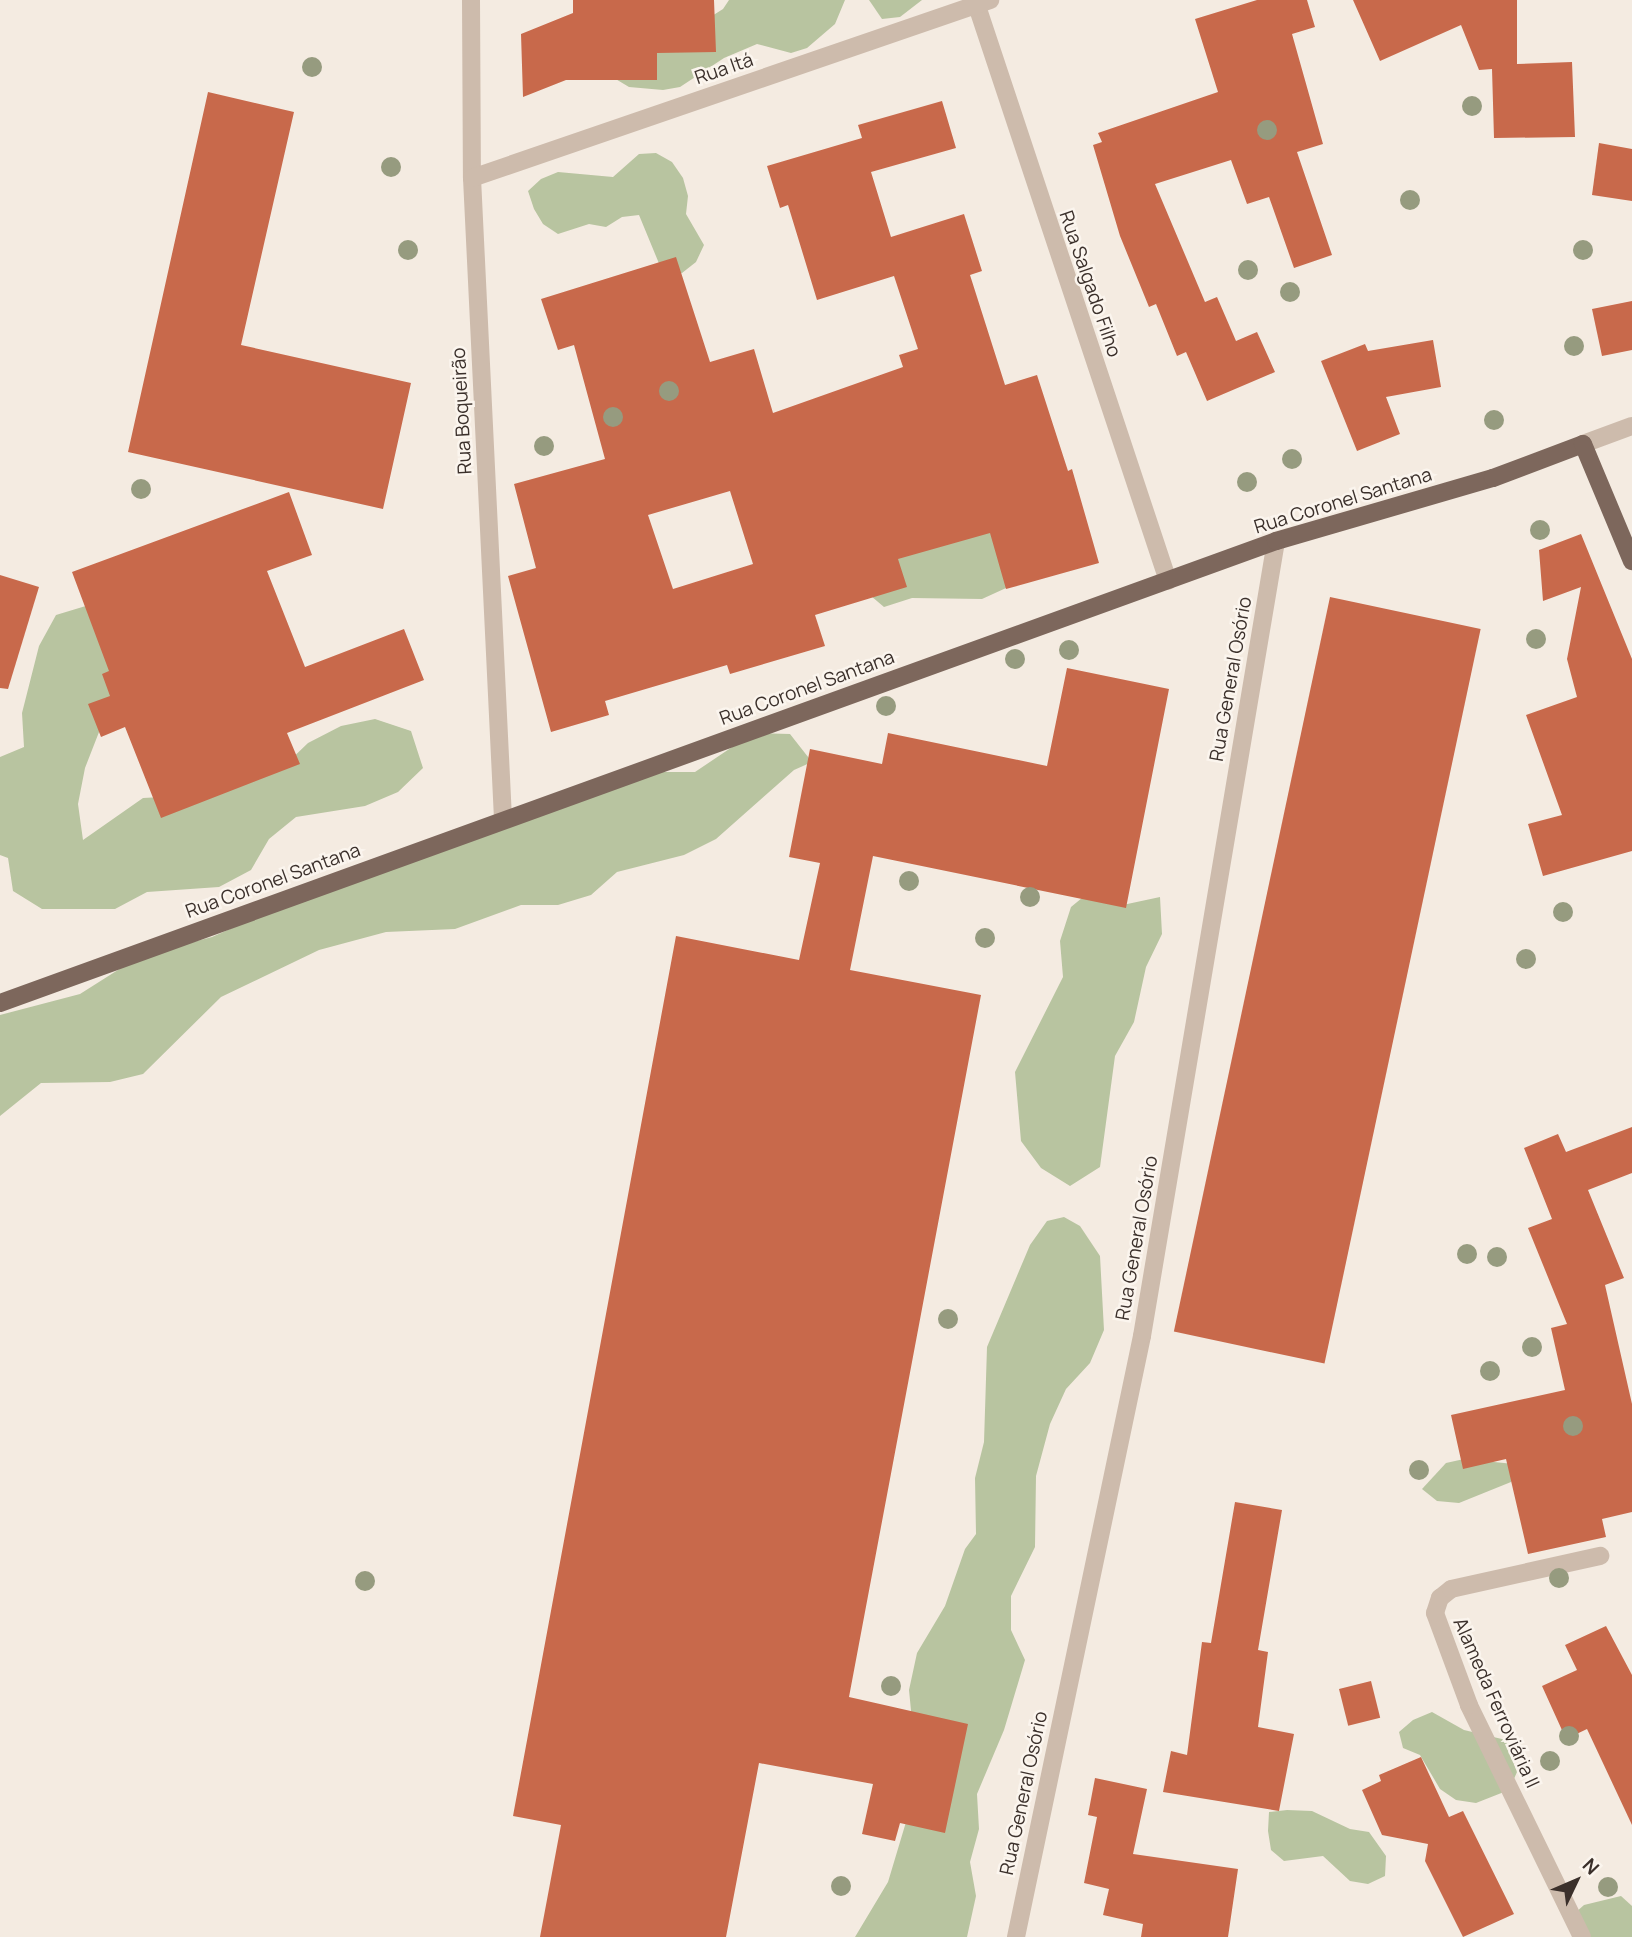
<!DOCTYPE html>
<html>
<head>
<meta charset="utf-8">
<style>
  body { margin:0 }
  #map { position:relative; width:1632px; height:1937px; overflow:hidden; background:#f4ebe1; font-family:Manrope,sans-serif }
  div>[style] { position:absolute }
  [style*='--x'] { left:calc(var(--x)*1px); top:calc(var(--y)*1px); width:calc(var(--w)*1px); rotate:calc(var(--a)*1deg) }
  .green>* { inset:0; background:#b8c4a0 }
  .building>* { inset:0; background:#c8694b; transform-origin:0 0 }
  .minor>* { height:18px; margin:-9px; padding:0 9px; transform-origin:9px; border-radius:9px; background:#cdbbac }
  .major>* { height:18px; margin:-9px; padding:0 9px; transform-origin:9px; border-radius:9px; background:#7d675c }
  .trees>* { width:20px; height:20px; margin:-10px; border-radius:50%; background:#969b7f }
  span { translate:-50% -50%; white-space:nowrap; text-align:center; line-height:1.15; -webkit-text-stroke:5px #fbf5ee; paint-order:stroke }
  .street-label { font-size:19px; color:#3b302b }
  .north { position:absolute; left:1541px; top:1846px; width:70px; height:70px; -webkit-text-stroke:5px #fbf5ee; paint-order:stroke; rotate:46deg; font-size:19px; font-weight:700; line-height:28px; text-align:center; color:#3b302b }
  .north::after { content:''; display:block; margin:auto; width:24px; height:32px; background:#3b302b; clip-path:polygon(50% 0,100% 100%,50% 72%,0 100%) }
</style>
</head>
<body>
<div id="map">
  <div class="green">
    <div style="clip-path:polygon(729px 0,845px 0,835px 24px,807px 48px,791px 53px,757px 44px,724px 58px,680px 87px,663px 90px,629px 87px,614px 78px,723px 9px)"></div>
    <div style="clip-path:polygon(869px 0,922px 0,900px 17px,882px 19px)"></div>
    <div style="clip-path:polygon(656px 153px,672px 162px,683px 178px,688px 196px,686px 214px,704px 245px,696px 262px,682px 273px,665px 278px,639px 215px,622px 217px,606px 227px,589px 224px,558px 234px,543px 224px,534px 209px,528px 191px,541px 179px,558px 172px,613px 177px,639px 154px)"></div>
    <div style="clip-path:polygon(989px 532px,1007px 542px,1017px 583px,982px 599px,912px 598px,884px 607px,871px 596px,889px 557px)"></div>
    <div style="clip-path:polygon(89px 605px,124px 668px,85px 768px,78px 804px,83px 840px,143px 798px,180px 796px,282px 768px,308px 743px,341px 726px,375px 719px,411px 731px,423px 768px,398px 792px,365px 806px,296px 817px,269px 839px,251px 870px,219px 887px,147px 892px,115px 909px,42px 909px,13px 891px,8px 858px,0 855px,0 757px,24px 747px,22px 713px,39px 646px,56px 615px)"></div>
    <div style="clip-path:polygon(753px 733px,790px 734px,812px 762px,794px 770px,716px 839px,684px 855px,617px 872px,591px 895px,558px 905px,521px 905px,455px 929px,386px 932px,319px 950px,221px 997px,143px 1074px,110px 1082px,41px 1083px,0 1116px,0 1015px,80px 994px,140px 956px,212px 937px,336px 882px,658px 772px,695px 772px)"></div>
    <div style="clip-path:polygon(1099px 884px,1118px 906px,1160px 897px,1162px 934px,1146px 967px,1134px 1022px,1115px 1056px,1100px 1167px,1070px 1186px,1041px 1168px,1021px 1141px,1015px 1072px,1063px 977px,1060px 941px,1071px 907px)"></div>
    <div style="clip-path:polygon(1064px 1217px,1080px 1226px,1100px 1256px,1104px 1330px,1090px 1363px,1066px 1389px,1050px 1424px,1036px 1476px,1035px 1547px,1011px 1596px,1011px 1630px,1025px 1660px,1004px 1730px,977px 1794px,979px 1829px,970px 1862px,976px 1896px,967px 1937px,855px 1937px,888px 1882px,918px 1782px,909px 1690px,917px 1653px,945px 1606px,965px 1549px,976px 1534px,975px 1478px,984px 1442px,987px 1347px,1030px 1245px,1047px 1221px)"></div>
    <div style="clip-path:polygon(1464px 1459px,1524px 1465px,1511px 1482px,1459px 1503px,1437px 1501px,1422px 1489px,1446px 1463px)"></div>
    <div style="clip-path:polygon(1432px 1712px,1464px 1730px,1506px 1740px,1517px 1772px,1509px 1790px,1476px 1803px,1456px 1800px,1440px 1789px,1420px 1755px,1403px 1748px,1399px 1732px,1413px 1720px)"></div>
    <div style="clip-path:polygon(1287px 1810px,1312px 1811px,1350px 1829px,1369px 1832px,1386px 1856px,1385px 1876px,1368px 1884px,1350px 1881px,1323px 1856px,1284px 1861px,1271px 1850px,1268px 1831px,1269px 1812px)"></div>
    <div style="clip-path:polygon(1621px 1896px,1632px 1906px,1632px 1937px,1573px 1937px,1575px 1913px,1584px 1905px)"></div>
  </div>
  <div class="building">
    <div style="clip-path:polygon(573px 0,714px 0,716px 52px,657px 53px,657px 80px,566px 80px,523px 97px,521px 34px,573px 13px)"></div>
    <div style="clip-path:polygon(1257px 0,1307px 0,1315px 27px,1292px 34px,1323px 144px,1297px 152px,1332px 255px,1294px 268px,1269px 197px,1247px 204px,1231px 160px,1155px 184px,1205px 302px,1217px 297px,1236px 341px,1257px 332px,1275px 372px,1207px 401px,1186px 352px,1177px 356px,1156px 304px,1149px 307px,1120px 236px,1093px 145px,1102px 142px,1098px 133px,1218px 92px,1195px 19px)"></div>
    <div style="clip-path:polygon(1353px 0,1517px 0,1517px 64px,1572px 62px,1575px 137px,1494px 138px,1492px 69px,1479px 70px,1461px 25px,1380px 61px)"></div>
    <div style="clip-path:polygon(208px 92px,294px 112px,241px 345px,411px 383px,383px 509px,128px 452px)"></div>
    <div style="clip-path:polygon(evenodd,942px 101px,956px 148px,871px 172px,891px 237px,964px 214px,982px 271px,970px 275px,1005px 385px,1037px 375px,1068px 471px,1072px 469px,1099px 563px,1006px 589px,990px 533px,898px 559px,907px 587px,815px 615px,825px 646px,730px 674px,727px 665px,605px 701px,609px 715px,551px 732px,508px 576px,536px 568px,514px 484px,605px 459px,574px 345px,558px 350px,541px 299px,676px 257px,710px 362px,754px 349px,773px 413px,903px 367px,899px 355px,918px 349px,894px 276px,817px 300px,788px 205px,780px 208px,767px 166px,862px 138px,858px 125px,942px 101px,730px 491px,753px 564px,673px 589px,648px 515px,730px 491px)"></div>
    <div style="clip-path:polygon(1599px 143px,1632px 149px,1632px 201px,1592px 195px)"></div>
    <div style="clip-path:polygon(1632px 301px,1632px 350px,1602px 356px,1592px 309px)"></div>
    <div style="clip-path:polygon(1433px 340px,1441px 387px,1386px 397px,1400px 434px,1357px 451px,1321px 361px,1365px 344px,1368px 351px)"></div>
    <div style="clip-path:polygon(289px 492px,312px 555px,267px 571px,305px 667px,404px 629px,424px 680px,287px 733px,300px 764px,161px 818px,125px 727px,101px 737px,88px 704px,110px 696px,102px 674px,109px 671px,72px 572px)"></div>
    <div style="clip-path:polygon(1581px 534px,1632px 659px,1632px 851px,1543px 876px,1528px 824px,1562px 815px,1526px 715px,1577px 697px,1567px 659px,1581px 587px,1543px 601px,1539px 550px)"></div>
    <div style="clip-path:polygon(0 575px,39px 587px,8px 689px,0 688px)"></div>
    <div style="left:1330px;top:597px;width:154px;height:751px;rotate:12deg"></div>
    <div style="clip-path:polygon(1067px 668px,1169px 689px,1126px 908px,873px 856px,850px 970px,981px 995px,849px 1697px,968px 1724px,945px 1833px,900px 1823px,895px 1841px,862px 1834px,873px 1784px,759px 1763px,726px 1937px,540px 1937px,561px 1825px,513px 1816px,676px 936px,799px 960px,820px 863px,789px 857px,810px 749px,882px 764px,888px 733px,1047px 766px)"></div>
    <div style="clip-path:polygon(1632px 1127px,1632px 1173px,1588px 1190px,1624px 1278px,1605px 1285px,1632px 1404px,1632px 1512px,1602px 1519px,1606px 1537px,1528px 1554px,1506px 1459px,1463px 1469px,1451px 1415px,1565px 1390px,1551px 1328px,1567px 1324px,1528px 1228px,1552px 1219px,1524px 1148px,1558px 1134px,1566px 1152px)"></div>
    <div style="clip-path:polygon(1235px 1502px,1282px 1510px,1258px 1650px,1268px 1652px,1258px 1727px,1294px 1734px,1279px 1811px,1163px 1792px,1171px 1751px,1187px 1755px,1202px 1642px,1211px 1643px)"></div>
    <div style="clip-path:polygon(1606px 1626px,1632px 1675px,1632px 1825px,1587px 1729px,1566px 1739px,1542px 1686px,1577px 1670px,1565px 1645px)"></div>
    <div style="left:1371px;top:1681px;width:38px;height:33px;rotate:76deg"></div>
    <div style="clip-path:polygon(1421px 1757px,1449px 1817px,1463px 1811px,1514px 1914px,1463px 1937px,1425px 1861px,1428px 1844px,1382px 1835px,1362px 1790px,1381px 1781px,1379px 1775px)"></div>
    <div style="clip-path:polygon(1095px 1778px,1147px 1789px,1133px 1854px,1238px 1869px,1228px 1937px,1141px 1937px,1143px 1924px,1103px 1915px,1109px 1889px,1084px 1883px,1097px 1817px,1088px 1815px)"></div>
  </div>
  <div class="minor">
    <div style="--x:471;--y:0;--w:178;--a:89.7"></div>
    <div style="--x:472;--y:178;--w:642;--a:87.23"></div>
    <div style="--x:975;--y:0;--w:612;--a:71.62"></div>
    <div style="--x:472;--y:178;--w:548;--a:-18.96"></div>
    <div style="--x:1583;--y:444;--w:52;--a:-20.2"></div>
    <div style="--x:1016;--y:1937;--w:614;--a:-78.16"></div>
    <div style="--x:1142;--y:1336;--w:806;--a:-80.43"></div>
    <div style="--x:1582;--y:1937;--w:258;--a:-116"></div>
    <div style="--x:1469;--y:1705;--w:98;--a:-110.3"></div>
    <div style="--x:1435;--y:1613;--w:16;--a:-72"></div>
    <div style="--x:1440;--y:1598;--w:14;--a:-39"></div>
    <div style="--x:1451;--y:1589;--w:153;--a:-12.5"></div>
  </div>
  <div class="major">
    <div style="--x:0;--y:1003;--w:1357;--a:-19.9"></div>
    <div style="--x:1276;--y:541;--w:226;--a:-16.2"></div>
    <div style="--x:1493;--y:478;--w:96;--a:-20.7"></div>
    <div style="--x:1583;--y:444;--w:127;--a:67.3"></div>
  </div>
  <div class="trees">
    <div style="left:312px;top:67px"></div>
    <div style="left:1472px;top:106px"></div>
    <div style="left:1267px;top:130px"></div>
    <div style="left:391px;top:167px"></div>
    <div style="left:1410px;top:200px"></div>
    <div style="left:408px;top:250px"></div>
    <div style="left:1583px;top:250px"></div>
    <div style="left:1248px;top:270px"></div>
    <div style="left:1290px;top:292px"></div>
    <div style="left:1574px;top:346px"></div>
    <div style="left:669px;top:391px"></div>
    <div style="left:613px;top:417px"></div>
    <div style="left:1494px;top:420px"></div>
    <div style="left:544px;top:446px"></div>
    <div style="left:1292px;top:459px"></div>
    <div style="left:1247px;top:482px"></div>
    <div style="left:141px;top:489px"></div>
    <div style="left:1540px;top:530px"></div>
    <div style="left:1536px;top:639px"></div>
    <div style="left:1069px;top:650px"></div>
    <div style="left:1015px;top:659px"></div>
    <div style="left:886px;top:706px"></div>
    <div style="left:909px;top:881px"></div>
    <div style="left:1030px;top:897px"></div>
    <div style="left:1563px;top:912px"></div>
    <div style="left:985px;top:938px"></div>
    <div style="left:1526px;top:959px"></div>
    <div style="left:1467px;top:1254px"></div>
    <div style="left:1497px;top:1257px"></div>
    <div style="left:948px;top:1319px"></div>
    <div style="left:1532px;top:1347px"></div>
    <div style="left:1490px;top:1371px"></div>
    <div style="left:1573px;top:1426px"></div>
    <div style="left:1419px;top:1470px"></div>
    <div style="left:1559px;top:1578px"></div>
    <div style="left:365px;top:1581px"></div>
    <div style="left:891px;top:1686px"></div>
    <div style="left:1569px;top:1736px"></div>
    <div style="left:1550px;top:1761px"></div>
    <div style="left:841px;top:1886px"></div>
    <div style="left:1608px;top:1887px"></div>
  </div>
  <div class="street-label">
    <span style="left:724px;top:69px;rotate:-19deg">Rua Itá</span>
    <span style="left:1090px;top:284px;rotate:71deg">Rua Salgado Filho</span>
    <span style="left:462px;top:411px;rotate:-93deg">Rua Boqueirão</span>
    <span style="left:1343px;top:501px;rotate:-17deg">Rua Coronel Santana</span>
    <span style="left:1231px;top:679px;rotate:-80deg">Rua General Osório</span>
    <span style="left:807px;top:688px;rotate:-20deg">Rua Coronel Santana</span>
    <span style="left:273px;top:881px;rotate:-20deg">Rua Coronel Santana</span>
    <span style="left:1137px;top:1238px;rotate:-80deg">Rua General Osório</span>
    <span style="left:1496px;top:1703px;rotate:66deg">Alameda Ferroviária II</span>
    <span style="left:1024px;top:1793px;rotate:-78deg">Rua General Osório</span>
  </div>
  <div class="north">N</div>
</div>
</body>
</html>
